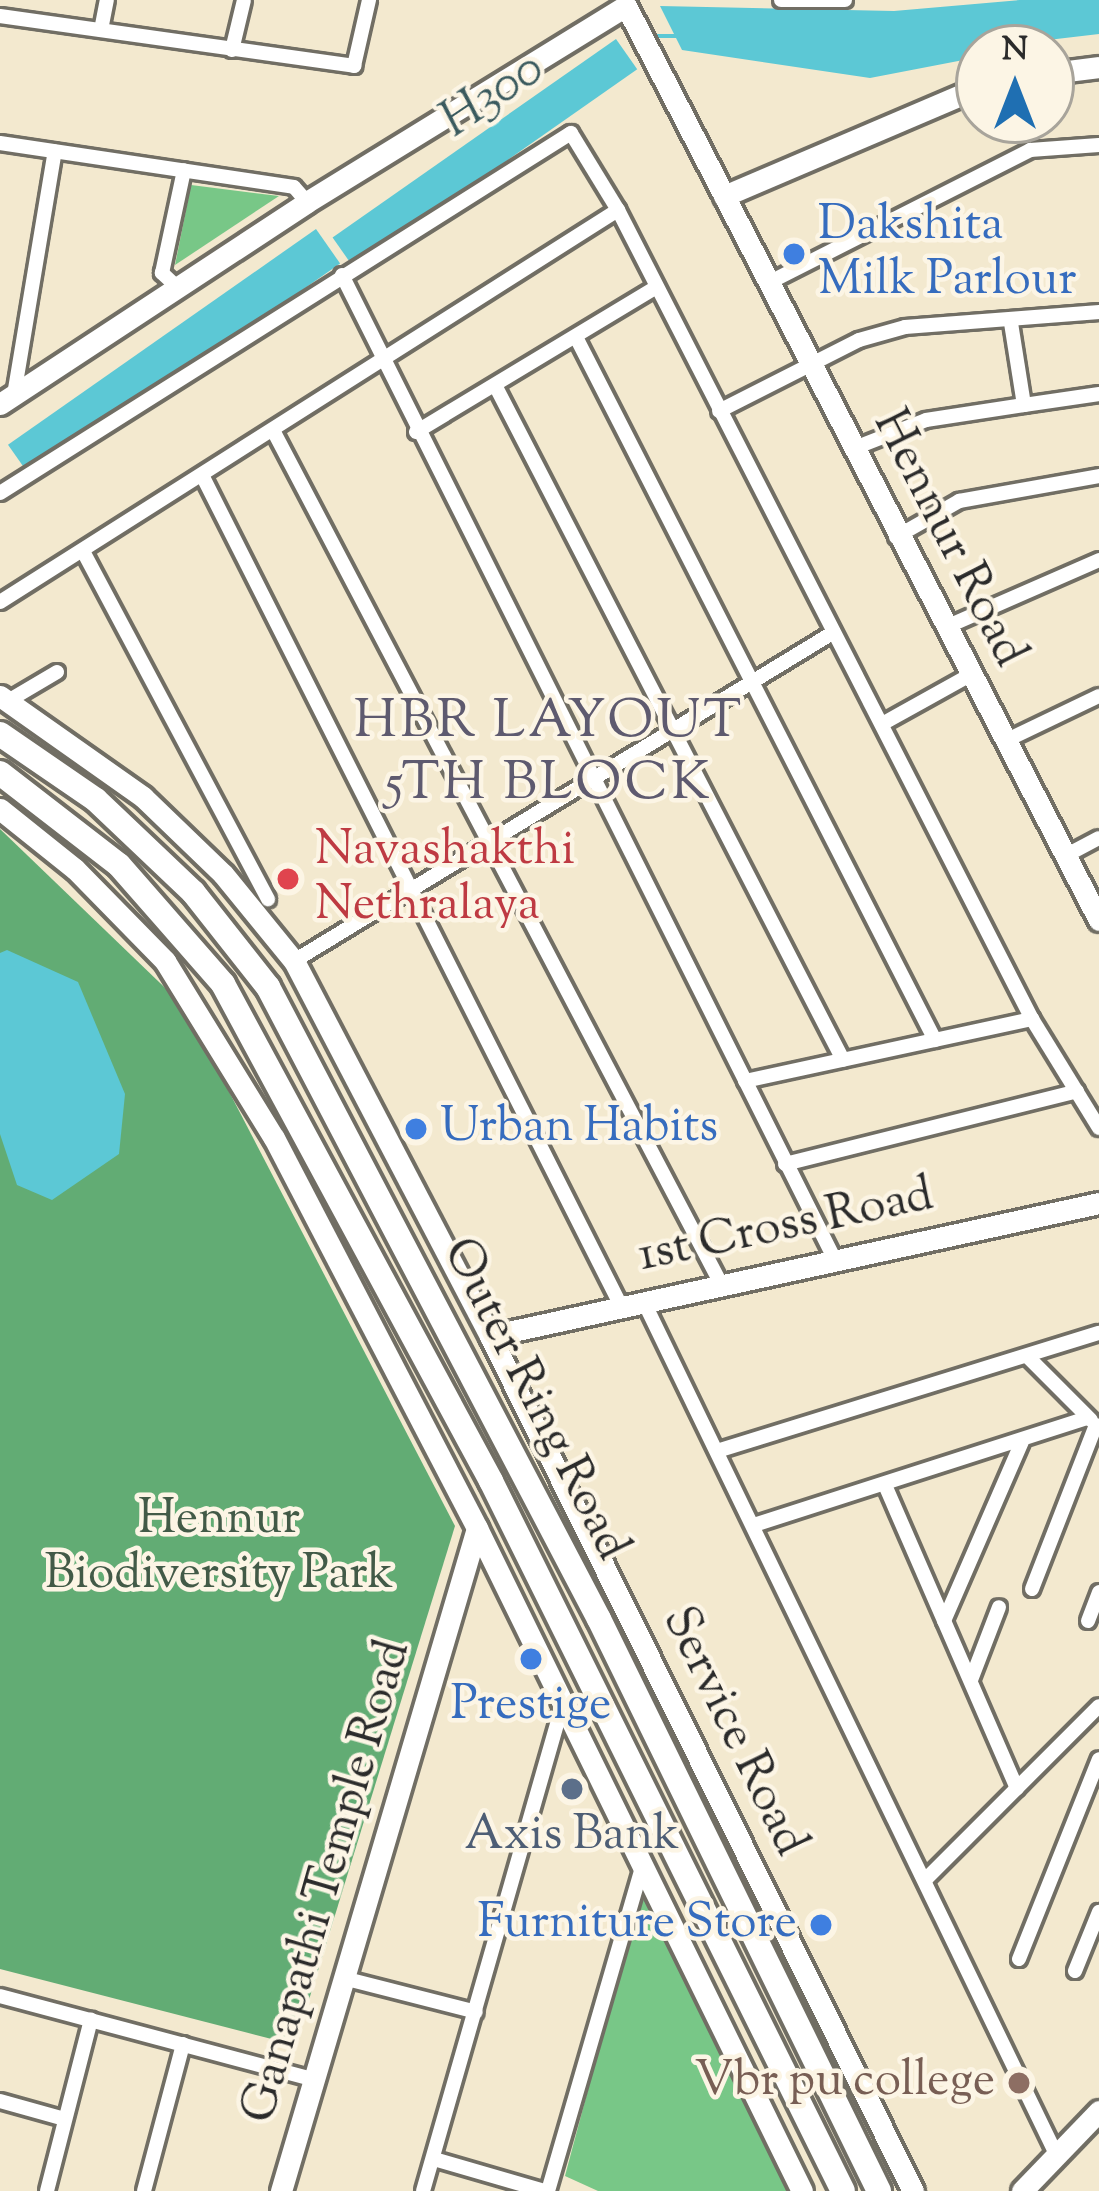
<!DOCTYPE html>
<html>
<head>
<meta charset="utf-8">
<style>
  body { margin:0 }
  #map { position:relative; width:1099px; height:2191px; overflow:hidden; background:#f3e9cf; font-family:"Sorts Mill Goudy",serif }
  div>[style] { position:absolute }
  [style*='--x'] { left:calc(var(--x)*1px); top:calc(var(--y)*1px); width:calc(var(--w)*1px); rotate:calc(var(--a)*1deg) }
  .green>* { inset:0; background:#78c787 }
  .forest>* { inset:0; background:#62ac74 }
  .water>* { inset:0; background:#5cc8d5; transform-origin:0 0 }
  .stream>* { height:4.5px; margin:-2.25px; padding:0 2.25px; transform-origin:2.25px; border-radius:2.25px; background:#5cc8d5 }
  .roads { filter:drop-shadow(3px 0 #716e64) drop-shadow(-3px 0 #716e64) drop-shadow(0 3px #716e64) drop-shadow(0 -3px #716e64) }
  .street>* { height:14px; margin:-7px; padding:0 7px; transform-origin:7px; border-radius:7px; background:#fff }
  .secondary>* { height:21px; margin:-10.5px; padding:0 10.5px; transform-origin:10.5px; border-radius:10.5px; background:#fff }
  .highway>* { height:24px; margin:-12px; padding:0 12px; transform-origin:12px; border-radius:12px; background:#fff }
  .dots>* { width:33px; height:33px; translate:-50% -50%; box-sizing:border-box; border:6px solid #fcf5e5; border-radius:50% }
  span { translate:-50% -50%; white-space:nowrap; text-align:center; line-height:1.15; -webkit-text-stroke:9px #fcf5e5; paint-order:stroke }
  .shop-label { font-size:48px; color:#366cbe }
  .left { translate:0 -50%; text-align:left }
  .right { translate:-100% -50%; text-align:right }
  .street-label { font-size:48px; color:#2b2b2b }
  .health-label { font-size:48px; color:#be3a42 }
  .park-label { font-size:48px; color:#425a47 }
  .service-label { font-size:48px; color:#4e5e75 }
  .education-label { font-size:48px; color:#785e54 }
  .water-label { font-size:51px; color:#3a5a5e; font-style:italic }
  .quarter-label { font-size:54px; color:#5e5a6f; letter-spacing:3px }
  .north { position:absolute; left:955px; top:24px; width:120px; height:120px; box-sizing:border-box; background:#fcf5e5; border:3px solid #a8a49b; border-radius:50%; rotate:0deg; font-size:33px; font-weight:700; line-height:48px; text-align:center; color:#2b2b2b }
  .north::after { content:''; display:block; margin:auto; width:42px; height:54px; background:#1f6fb2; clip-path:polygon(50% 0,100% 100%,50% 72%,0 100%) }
</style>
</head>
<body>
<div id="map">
  <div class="green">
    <div style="clip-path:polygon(191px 185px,279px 196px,175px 265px)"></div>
    <div style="clip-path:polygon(643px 1883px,796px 2191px,598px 2191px,565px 2176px)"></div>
  </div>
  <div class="forest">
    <div style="clip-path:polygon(0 829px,185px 1007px,455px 1526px,295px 2045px,0 1969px)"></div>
  </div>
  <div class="water">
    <div style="clip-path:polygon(1020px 0,1099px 0,1099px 34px,979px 48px,979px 57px,870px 78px,682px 50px,660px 6px,894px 11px)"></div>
    <div style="left:616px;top:39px;width:37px;height:346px;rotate:55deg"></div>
    <div style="left:316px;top:229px;width:42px;height:376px;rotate:55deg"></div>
    <div style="clip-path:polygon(7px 950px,78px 982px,125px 1094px,119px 1154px,52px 1200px,17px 1185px,0 1134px,0 953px)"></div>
  </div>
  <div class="stream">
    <div style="--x:648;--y:36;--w:30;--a:0"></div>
  </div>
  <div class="roads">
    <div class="street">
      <div style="--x:781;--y:0;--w:64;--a:0"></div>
      <div style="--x:0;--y:16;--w:358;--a:8"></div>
      <div style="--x:354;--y:66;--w:68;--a:-77.2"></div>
      <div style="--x:101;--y:30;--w:31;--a:-79"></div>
      <div style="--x:232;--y:50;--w:51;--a:-76.5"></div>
      <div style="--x:0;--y:143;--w:297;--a:8.5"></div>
      <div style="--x:294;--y:187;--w:20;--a:49"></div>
      <div style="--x:342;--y:275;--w:1101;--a:63.41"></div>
      <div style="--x:770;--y:282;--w:292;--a:-26.9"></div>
      <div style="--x:1030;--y:150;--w:69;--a:-4.1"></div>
      <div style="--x:177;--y:287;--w:21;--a:-137"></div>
      <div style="--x:162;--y:273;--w:105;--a:-77.9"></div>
      <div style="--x:578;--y:341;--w:785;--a:62.95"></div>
      <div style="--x:496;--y:387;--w:757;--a:62.72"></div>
      <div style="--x:14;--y:395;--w:247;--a:-80.5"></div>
      <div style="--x:1024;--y:405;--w:76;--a:-8.3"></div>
      <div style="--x:719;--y:411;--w:157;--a:-26.9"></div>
      <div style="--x:859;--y:340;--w:48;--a:-15.8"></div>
      <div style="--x:905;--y:327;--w:195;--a:-4.4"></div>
      <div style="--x:416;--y:432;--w:279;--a:-31.1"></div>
      <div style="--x:275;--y:434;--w:958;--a:62.31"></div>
      <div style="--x:852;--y:449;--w:79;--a:-21.4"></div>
      <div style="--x:926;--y:420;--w:99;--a:-8.7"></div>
      <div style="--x:1024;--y:405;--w:83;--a:-99"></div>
      <div style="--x:204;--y:479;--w:926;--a:63.24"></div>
      <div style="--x:0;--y:493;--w:675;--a:-32.23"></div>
      <div style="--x:571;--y:133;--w:90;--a:58.6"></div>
      <div style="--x:618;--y:210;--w:909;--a:62.9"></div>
      <div style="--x:1032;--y:1019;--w:128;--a:58.4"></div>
      <div style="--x:896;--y:537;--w:73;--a:-29.7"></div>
      <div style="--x:959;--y:501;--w:142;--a:-10.1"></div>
      <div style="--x:85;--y:555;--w:390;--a:62"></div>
      <div style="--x:0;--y:602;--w:732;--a:-32.39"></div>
      <div style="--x:946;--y:627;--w:167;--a:-23.6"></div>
      <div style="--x:8;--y:701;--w:57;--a:-30.6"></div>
      <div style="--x:882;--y:724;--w:101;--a:-29.1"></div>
      <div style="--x:1005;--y:741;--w:104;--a:-25.6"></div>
      <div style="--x:1065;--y:856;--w:38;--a:-28"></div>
      <div style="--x:294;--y:961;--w:632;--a:-31.35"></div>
      <div style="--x:745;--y:1081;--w:294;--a:-12.2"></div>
      <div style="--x:785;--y:1164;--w:301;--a:-14"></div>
      <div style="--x:643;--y:1300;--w:949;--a:64.19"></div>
      <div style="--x:1028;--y:1357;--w:89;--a:45"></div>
      <div style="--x:717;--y:1451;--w:400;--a:-17.2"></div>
      <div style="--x:885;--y:1485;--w:331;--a:66.5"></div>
      <div style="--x:754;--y:1525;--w:351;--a:-17.8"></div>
      <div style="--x:1032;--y:1589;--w:176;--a:-68.7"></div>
      <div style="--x:944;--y:1621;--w:195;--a:-66.5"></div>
      <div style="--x:1088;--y:1621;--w:31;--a:-69"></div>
      <div style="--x:971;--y:1680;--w:78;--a:-69"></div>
      <div style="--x:927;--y:1878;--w:243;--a:-45"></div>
      <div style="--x:1019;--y:1959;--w:215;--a:-68.2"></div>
      <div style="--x:1075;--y:1971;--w:64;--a:-67.9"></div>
      <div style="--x:343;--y:1978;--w:137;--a:14.3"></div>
      <div style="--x:0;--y:1996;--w:324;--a:14.9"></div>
      <div style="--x:0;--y:2101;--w:67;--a:15.5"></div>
      <div style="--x:434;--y:2159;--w:115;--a:16.2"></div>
      <div style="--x:47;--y:2191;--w:177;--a:-75.6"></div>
      <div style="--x:144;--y:2191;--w:152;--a:-75.1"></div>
      <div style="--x:423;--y:2191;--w:508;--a:-73.99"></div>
      <div style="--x:548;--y:2191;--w:336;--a:-73.8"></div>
    </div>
    <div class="secondary">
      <div style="--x:1051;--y:73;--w:48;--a:-7.1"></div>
      <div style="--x:724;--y:196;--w:277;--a:-23.1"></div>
      <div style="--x:0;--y:404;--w:367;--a:-33.3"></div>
      <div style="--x:307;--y:202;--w:374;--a:-31.6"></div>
      <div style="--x:626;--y:6;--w:1029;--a:62.64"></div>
      <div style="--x:0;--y:696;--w:175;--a:35.2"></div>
      <div style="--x:143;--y:797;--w:111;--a:43.9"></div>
      <div style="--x:223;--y:874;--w:112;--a:50.8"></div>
      <div style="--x:294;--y:961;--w:423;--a:62.4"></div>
      <div style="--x:490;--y:1336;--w:954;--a:63.68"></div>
      <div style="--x:0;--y:809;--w:96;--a:38.7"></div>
      <div style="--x:75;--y:869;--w:129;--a:45.6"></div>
      <div style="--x:165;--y:961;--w:208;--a:58.4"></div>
      <div style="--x:274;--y:1138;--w:440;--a:62.5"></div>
      <div style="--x:477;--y:1528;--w:738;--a:63.89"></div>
      <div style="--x:490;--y:1336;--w:623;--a:-12.32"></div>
      <div style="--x:281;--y:2191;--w:691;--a:-73.53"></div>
      <div style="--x:1022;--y:2191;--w:111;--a:-46.1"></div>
    </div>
    <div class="highway">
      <div style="--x:0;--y:734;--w:116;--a:34.5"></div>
      <div style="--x:96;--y:800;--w:134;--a:43.5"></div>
      <div style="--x:193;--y:892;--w:121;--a:51.7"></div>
      <div style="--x:268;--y:987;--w:713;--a:62.36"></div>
      <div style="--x:599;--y:1619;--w:637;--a:63.92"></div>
      <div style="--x:0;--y:773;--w:150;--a:37.7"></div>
      <div style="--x:119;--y:865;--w:158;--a:48.8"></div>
      <div style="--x:223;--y:984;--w:565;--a:61.66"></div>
      <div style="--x:491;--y:1481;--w:792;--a:63.63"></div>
    </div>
  </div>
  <div class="dots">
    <div style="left:794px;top:254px;background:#3f7fe0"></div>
    <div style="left:288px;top:879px;background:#e0444e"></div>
    <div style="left:416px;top:1129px;background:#3f7fe0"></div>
    <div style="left:531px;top:1659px;background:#3f7fe0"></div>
    <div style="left:572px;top:1789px;background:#5c6f8a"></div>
    <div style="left:821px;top:1925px;background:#3f7fe0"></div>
    <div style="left:1019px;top:2083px;background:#8d6e63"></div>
  </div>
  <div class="shop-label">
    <span class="left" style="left:818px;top:254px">Dakshita<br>Milk Parlour</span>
    <span class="left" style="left:440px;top:1129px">Urban Habits</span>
    <span style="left:531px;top:1707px">Prestige</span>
    <span class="right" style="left:797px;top:1925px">Furniture Store</span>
  </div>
  <div class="street-label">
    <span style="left:948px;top:539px;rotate:63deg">Hennur Road</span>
    <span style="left:786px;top:1227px;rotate:-12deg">1st Cross Road</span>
    <span style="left:534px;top:1400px;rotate:63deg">Outer Ring Road</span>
    <span style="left:733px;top:1732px;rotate:64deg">Service Road</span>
    <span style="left:328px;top:1882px;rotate:-74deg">Ganapathi Temple Road</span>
  </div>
  <div class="health-label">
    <span class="left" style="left:315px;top:879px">Navashakthi<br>Nethralaya</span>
  </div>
  <div class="park-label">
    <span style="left:219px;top:1548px">Hennur<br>Biodiversity Park</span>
  </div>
  <div class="service-label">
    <span style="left:572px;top:1837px">Axis Bank</span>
  </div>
  <div class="education-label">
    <span class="right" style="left:995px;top:2083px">Vbr pu college</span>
  </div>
  <div class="water-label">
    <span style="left:493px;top:96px;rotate:-34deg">H300</span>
  </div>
  <div class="quarter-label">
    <span style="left:549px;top:754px">HBR LAYOUT<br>5TH BLOCK</span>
  </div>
  <div class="north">N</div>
</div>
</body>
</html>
